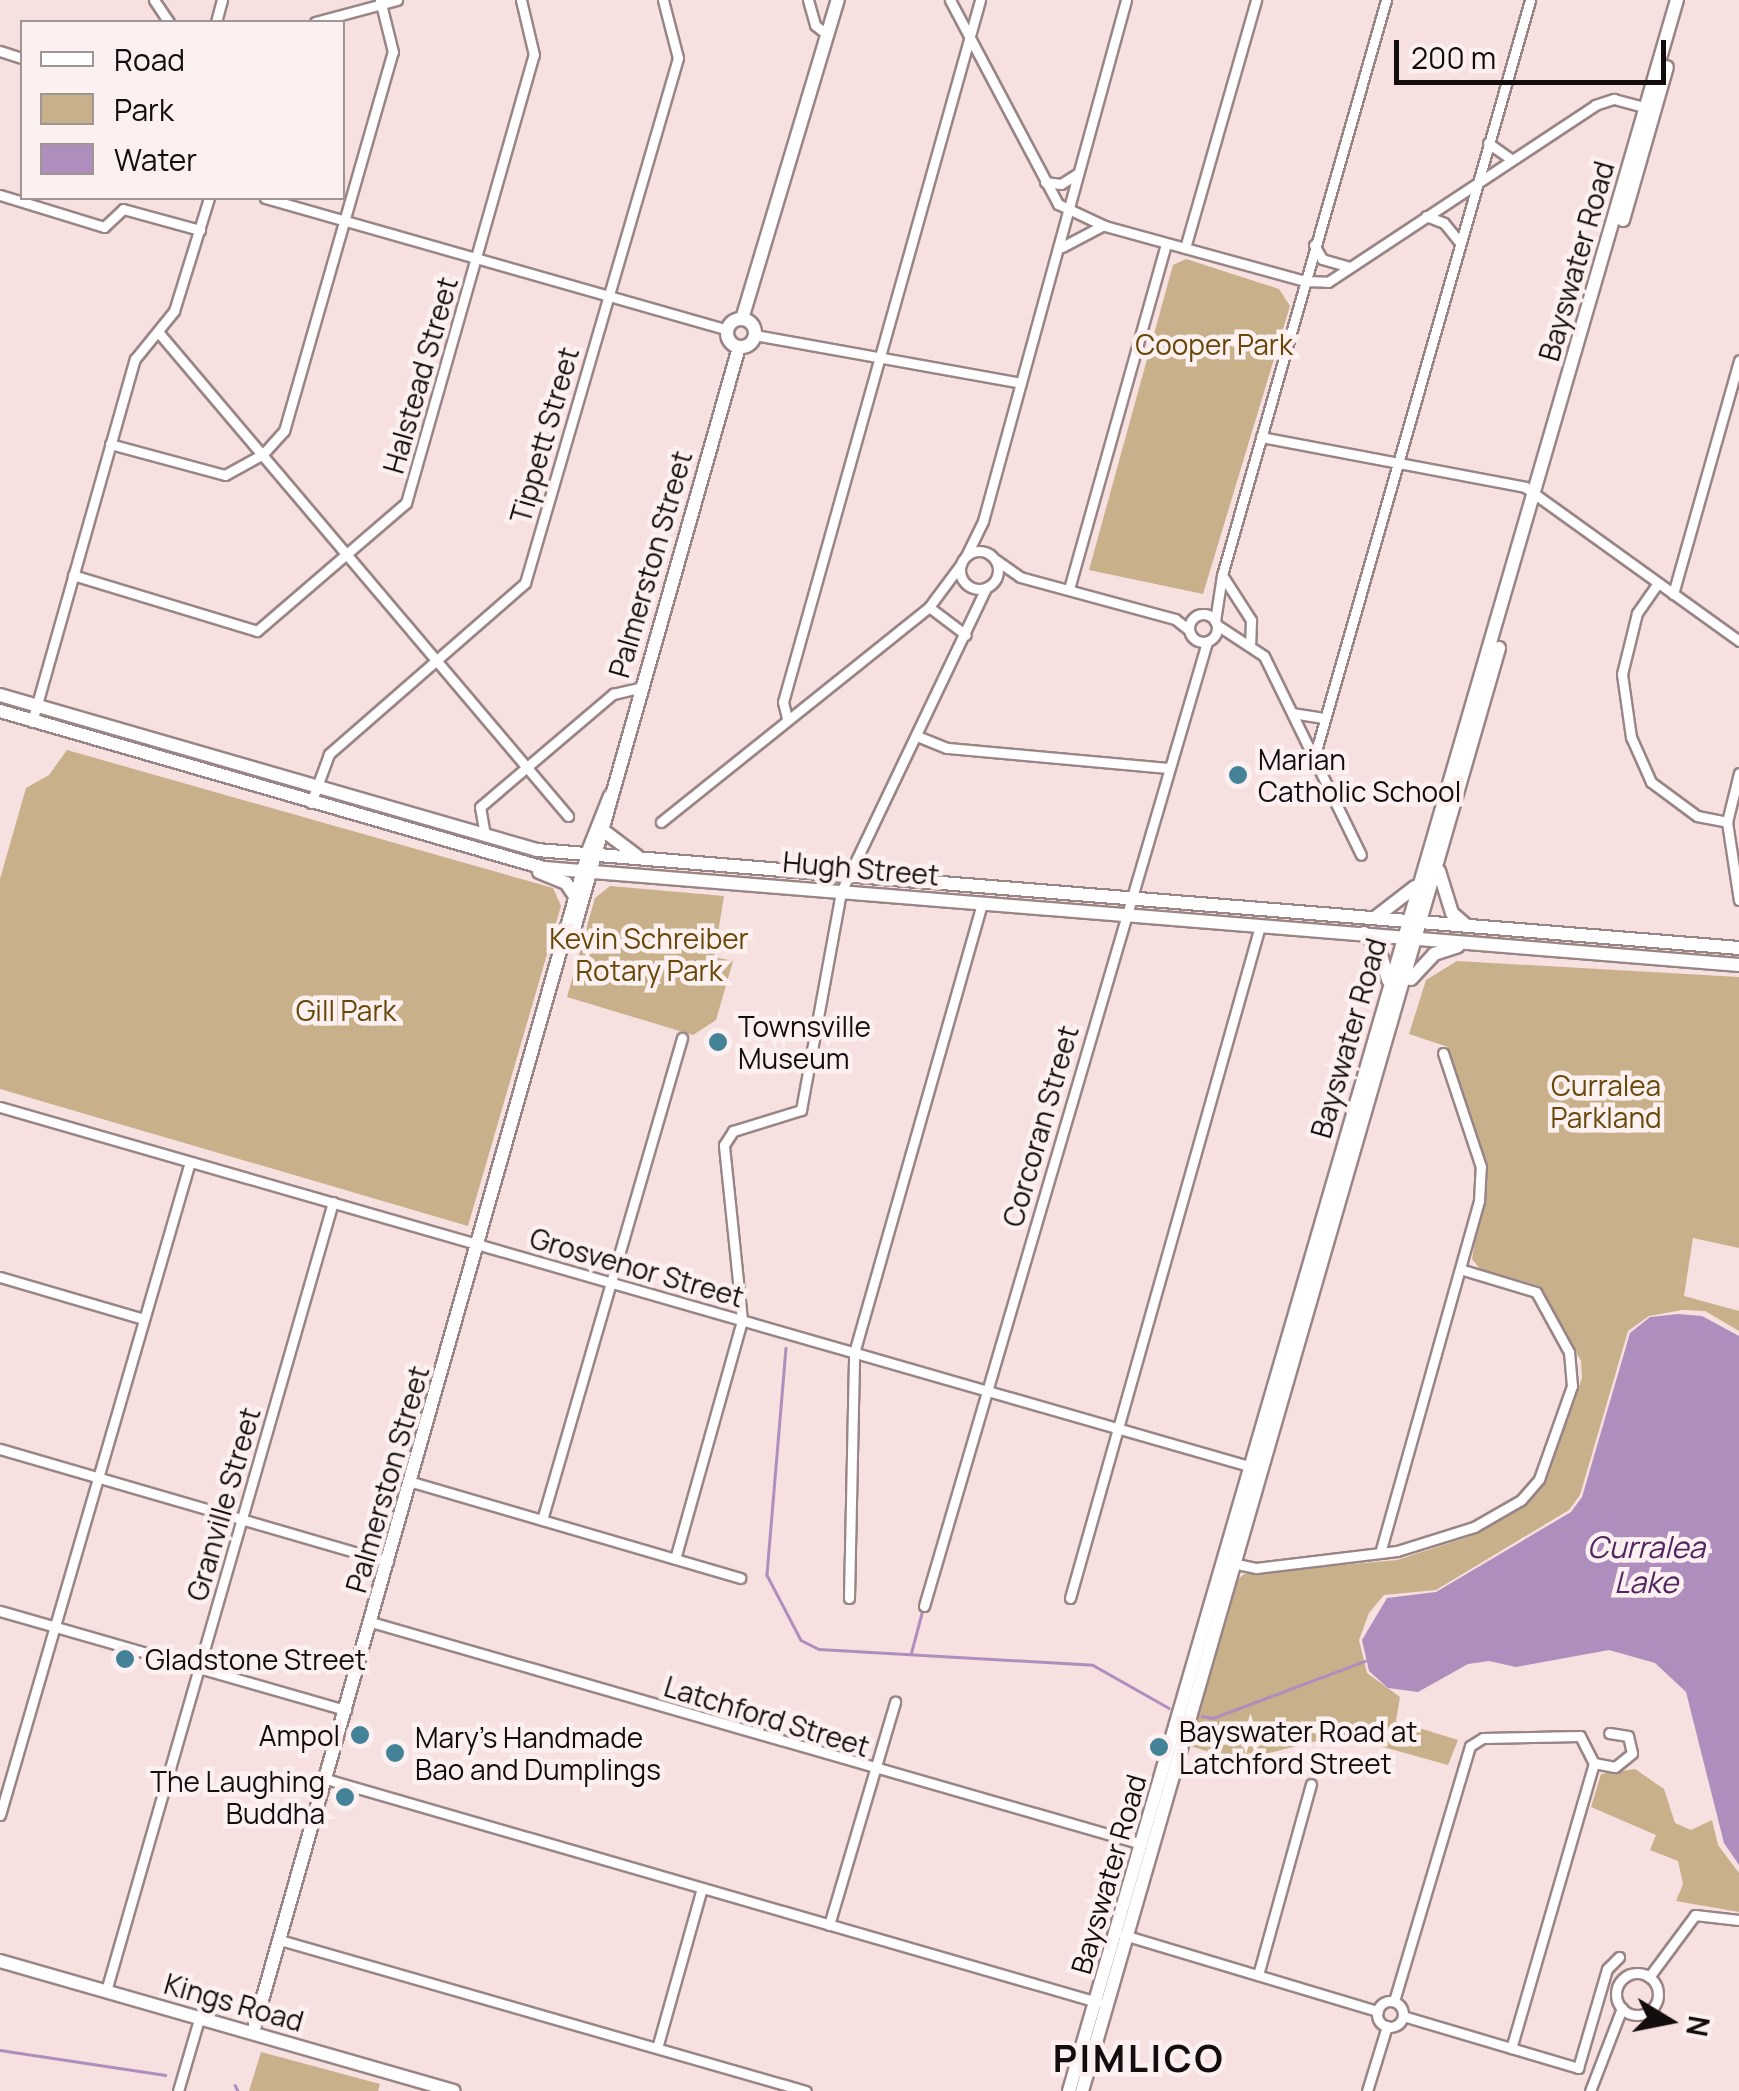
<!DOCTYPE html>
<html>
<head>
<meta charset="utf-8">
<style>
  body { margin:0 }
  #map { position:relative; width:1739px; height:2091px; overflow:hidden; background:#f7e0e0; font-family:Manrope,sans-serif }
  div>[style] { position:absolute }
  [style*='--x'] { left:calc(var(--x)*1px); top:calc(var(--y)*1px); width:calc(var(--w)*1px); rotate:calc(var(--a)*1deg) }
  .green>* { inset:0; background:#c8b08a }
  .water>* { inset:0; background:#ae8ebd }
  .stream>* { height:2.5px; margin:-1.25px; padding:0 1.25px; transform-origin:1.25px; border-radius:1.25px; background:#ae8ebd }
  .roads { filter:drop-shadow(2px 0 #9a8586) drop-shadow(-2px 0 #9a8586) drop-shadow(0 2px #9a8586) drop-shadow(0 -2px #9a8586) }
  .street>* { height:9px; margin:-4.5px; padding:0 4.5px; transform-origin:4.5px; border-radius:4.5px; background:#fff }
  .street>.ring { margin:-4.5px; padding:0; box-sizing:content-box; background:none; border:9px solid #fff; border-radius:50% }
  .secondary>* { height:12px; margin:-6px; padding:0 6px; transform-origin:6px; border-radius:6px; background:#fff }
  .secondary>.ring { margin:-6px; padding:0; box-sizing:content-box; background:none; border:12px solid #fff; border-radius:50% }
  .dots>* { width:28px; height:28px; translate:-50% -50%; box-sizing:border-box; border:5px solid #fdf0f0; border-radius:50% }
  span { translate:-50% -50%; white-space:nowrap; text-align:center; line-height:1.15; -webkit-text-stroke:9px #fdf0f0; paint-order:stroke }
  .street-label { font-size:28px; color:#140d0d }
  .park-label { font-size:28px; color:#674809 }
  .poi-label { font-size:28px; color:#140d0d }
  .left { translate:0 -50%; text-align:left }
  .right { translate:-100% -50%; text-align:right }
  .water-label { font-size:30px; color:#502761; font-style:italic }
  .district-label { font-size:38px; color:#140d0d; font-weight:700; letter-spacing:2.5px }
  .legend { position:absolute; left:20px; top:20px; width:325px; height:180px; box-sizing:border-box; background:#fdf0f0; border:2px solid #a09595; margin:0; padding:12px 18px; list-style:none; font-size:30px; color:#140d0d }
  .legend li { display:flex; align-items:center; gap:20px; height:50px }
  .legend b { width:50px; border:2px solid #a09595 }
  .north { position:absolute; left:1619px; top:1971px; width:100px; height:100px; -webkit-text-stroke:8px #fdf0f0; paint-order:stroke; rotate:100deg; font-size:28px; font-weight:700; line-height:40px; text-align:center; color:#140d0d }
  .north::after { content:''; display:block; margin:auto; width:35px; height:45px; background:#140d0d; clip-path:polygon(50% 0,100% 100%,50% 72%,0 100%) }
  .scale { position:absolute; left:1394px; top:40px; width:272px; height:45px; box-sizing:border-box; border:5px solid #140d0d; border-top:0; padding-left:12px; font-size:30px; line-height:35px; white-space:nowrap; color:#140d0d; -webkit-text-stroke:8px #fdf0f0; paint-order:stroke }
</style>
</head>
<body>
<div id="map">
  <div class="green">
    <div style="clip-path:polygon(1186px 259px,1279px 289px,1290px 306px,1203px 594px,1089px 570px,1173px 265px)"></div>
    <div style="clip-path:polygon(67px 750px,553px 888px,561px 906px,468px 1226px,0 1089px,0 879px,26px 788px,49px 775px)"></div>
    <div style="clip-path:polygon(610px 886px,724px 896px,714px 957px,733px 961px,716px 1020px,693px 1035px,567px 997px,595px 898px)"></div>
    <div style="clip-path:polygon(1457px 961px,1739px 977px,1739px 1248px,1693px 1238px,1684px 1296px,1739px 1311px,1739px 1331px,1705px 1311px,1682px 1310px,1649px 1316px,1628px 1331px,1580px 1495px,1569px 1510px,1436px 1590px,1384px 1595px,1369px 1613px,1359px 1640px,1367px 1673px,1400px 1697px,1396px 1721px,1458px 1740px,1448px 1765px,1340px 1735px,1237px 1761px,1187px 1745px,1236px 1581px,1244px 1574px,1397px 1560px,1471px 1536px,1529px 1500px,1547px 1478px,1582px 1378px,1581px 1361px,1540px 1286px,1480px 1269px,1472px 1259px,1488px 1167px,1448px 1047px,1409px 1034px,1426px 980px)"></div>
    <div style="clip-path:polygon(1635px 1769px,1664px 1789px,1675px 1823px,1691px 1830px,1712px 1820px,1718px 1845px,1739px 1873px,1739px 1912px,1676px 1901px,1683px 1884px,1678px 1861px,1650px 1850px,1656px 1835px,1591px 1807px,1601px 1774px)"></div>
    <div style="clip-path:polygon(261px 2052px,380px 2084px,378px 2091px,249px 2091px)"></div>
  </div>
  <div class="water">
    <div style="clip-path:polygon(1678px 1314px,1702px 1316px,1739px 1336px,1739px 1865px,1724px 1843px,1686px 1692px,1655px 1663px,1609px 1650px,1516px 1667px,1489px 1661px,1468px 1664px,1418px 1692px,1388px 1688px,1369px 1671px,1362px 1640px,1387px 1598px,1436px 1592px,1571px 1512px,1582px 1497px,1630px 1333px,1650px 1317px)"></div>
  </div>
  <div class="stream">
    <div style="--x:786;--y:1348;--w:228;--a:94.8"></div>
    <div style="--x:767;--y:1575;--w:73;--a:62.4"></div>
    <div style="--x:801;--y:1640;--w:20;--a:27"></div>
    <div style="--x:819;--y:1649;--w:274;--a:3.3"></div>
    <div style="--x:1093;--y:1665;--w:87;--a:29.5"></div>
    <div style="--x:911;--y:1653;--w:47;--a:-75.1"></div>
    <div style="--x:1202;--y:1716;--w:11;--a:10"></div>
    <div style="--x:1213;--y:1718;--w:162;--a:-20.6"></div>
    <div style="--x:0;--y:2050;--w:167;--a:8.6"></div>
    <div style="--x:235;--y:2085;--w:7;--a:63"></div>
  </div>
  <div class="roads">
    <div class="street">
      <div style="--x:154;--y:0;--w:27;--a:56"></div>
      <div style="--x:808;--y:0;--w:26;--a:74"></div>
      <div style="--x:815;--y:25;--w:16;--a:38"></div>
      <div style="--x:950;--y:0;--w:231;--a:62.1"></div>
      <div style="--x:1058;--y:204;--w:52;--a:25.1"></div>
      <div style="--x:1105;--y:226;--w:206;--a:15.4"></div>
      <div style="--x:1304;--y:281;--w:24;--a:2"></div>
      <div style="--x:1328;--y:282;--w:320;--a:-33.5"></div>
      <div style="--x:1595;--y:105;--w:20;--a:-18"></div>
      <div style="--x:1614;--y:99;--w:38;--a:15"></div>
      <div style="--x:216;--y:22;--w:23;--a:-75"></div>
      <div style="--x:315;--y:22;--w:85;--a:-15"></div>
      <div style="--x:0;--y:51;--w:23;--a:18"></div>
      <div style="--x:1488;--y:143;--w:29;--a:35"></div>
      <div style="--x:1045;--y:182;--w:16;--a:7"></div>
      <div style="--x:1061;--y:184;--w:19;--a:-32"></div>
      <div style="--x:0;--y:195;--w:109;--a:17.1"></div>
      <div style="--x:104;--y:227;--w:26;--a:-43"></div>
      <div style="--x:123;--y:209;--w:80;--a:15.3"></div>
      <div style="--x:265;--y:198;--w:480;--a:15.9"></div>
      <div style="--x:1426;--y:216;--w:19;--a:21"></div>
      <div style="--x:1444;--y:223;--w:26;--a:51"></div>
      <div style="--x:1314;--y:245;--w:16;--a:60"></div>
      <div style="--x:1322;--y:259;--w:29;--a:16"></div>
      <div style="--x:1062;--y:247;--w:45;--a:-27.7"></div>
      <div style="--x:1185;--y:248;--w:258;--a:-74"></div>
      <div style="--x:159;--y:333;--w:633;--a:49.74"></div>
      <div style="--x:755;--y:335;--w:270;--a:10.2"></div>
      <div style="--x:1261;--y:437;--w:269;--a:10.7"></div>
      <div style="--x:1525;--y:487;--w:264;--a:35.7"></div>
      <div style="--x:110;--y:444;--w:119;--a:15.1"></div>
      <div style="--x:225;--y:475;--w:43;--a:-28.9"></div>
      <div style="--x:263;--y:454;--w:31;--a:-48"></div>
      <div style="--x:284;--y:431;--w:394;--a:-74"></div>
      <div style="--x:393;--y:52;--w:54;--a:-104"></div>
      <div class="ring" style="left:960px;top:551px;width:29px;height:29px"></div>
      <div style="--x:966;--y:556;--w:39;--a:-64"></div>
      <div style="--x:983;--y:521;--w:540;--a:-74.65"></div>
      <div style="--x:996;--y:560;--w:29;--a:35"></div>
      <div style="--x:1020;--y:577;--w:161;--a:15.2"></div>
      <div style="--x:1175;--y:619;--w:16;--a:38"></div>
      <div style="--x:73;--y:575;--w:192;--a:16.9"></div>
      <div style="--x:257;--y:631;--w:196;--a:-40.7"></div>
      <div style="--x:406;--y:503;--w:466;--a:-74.1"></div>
      <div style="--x:534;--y:55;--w:57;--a:-103.3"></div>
      <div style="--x:1222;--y:575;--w:54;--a:57.2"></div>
      <div style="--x:1251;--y:620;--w:23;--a:92"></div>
      <div style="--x:1658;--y:583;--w:37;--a:125"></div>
      <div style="--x:1637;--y:613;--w:63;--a:103.8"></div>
      <div style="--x:1622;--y:674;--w:64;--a:81.9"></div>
      <div style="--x:1631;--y:737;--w:49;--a:66"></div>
      <div style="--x:1651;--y:782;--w:57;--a:36.5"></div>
      <div style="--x:1697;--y:816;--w:31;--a:11"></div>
      <div style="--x:1069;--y:589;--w:358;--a:-74.3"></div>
      <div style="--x:1673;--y:594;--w:243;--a:-74.2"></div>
      <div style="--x:929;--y:607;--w:46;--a:37.1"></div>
      <div class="ring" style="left:1189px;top:614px;width:19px;height:19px"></div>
      <div style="--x:1215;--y:621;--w:47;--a:-81.3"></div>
      <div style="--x:1222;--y:575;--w:598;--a:-74.08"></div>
      <div style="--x:1217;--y:625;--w:56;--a:33.4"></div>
      <div style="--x:1264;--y:656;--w:221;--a:64"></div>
      <div style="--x:1292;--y:713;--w:32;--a:9"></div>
      <div style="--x:787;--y:718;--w:16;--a:-104"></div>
      <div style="--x:783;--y:702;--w:729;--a:-74.32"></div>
      <div style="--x:32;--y:722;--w:377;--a:-74.2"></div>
      <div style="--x:135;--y:359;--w:62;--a:-50.9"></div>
      <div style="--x:174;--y:311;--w:118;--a:-72.8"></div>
      <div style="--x:917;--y:736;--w:32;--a:22"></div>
      <div style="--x:947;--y:748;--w:220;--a:5.2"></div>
      <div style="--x:1314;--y:758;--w:788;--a:-74.09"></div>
      <div style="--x:1739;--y:773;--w:50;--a:103.8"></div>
      <div style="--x:1727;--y:822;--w:79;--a:81.3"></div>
      <div style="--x:311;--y:803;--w:52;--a:-69.8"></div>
      <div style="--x:329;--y:754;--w:260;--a:-41.1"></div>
      <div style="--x:525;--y:583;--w:547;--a:-73.75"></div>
      <div style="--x:678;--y:58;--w:60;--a:-104.5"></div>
      <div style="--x:661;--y:822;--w:344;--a:-38.7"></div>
      <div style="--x:929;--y:607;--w:54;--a:-53.3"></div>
      <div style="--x:485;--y:835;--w:28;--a:-100"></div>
      <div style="--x:480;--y:807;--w:175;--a:-40.4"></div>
      <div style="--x:613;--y:694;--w:28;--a:-13"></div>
      <div style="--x:0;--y:1107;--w:1303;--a:16.04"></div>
      <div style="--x:0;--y:1277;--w:150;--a:16.3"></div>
      <div style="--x:0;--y:1449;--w:404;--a:16.2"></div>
      <div style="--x:412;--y:1482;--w:342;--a:16.3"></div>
      <div style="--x:542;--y:1520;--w:502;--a:-73.8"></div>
      <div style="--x:1380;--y:1553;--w:366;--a:-74.3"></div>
      <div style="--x:1479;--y:1201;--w:34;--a:-87"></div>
      <div style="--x:1481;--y:1167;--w:120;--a:-108.4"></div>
      <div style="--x:675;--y:1559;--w:248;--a:-74.3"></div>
      <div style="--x:742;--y:1320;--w:176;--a:-95.9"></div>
      <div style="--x:724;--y:1145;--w:17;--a:-57"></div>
      <div style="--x:733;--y:1131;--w:71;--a:-17.2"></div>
      <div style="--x:801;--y:1110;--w:222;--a:-79.6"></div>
      <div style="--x:841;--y:892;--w:337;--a:-64.5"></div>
      <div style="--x:1232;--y:1563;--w:25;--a:12"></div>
      <div style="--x:1256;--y:1568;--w:142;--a:-6.9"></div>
      <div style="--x:1397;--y:1551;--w:81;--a:-17.3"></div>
      <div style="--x:1474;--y:1527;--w:54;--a:-29.9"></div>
      <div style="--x:1521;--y:1500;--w:28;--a:-49"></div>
      <div style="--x:1539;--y:1479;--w:99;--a:-70.5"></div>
      <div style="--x:1572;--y:1386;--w:34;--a:-95"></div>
      <div style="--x:1569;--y:1352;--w:68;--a:-118.8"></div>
      <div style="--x:1536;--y:1292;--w:76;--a:-163.2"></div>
      <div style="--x:849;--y:1598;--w:245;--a:-88.8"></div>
      <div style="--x:854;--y:1353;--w:468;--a:-74.1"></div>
      <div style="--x:1070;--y:1598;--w:698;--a:-74.21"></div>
      <div style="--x:924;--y:1606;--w:1005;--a:-73.64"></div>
      <div style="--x:0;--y:1611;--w:360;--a:16"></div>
      <div style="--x:371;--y:1622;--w:802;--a:16.06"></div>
      <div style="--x:1594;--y:1763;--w:21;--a:11"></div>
      <div style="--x:1615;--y:1767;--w:22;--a:-39"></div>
      <div style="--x:1632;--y:1753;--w:17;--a:-103"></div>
      <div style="--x:1628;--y:1736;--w:19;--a:-171"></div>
      <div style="--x:326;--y:1779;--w:803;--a:16.13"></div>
      <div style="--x:0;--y:1815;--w:680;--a:-73.78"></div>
      <div style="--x:829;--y:1925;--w:233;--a:-73.5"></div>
      <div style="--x:1124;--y:1935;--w:265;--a:16.7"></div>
      <div style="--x:280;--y:1940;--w:547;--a:16.02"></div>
      <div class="ring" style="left:1616px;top:1973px;width:33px;height:33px"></div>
      <div style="--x:1258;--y:1975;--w:198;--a:-74.5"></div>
      <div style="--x:1649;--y:1977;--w:77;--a:-53.4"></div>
      <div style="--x:1695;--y:1915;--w:44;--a:6.5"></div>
      <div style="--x:106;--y:1991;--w:821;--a:-73.95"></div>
      <div style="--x:1394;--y:2001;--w:266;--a:-73.4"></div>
      <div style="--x:1470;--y:1746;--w:15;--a:-32"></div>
      <div style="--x:1483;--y:1738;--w:97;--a:-1.2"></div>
      <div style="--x:1580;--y:1736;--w:30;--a:63"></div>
      <div style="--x:1594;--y:1763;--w:297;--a:106.2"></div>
      <div class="ring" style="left:1377px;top:2001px;width:17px;height:17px"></div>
      <div style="--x:1403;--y:2016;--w:183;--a:16.5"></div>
      <div style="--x:1578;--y:2068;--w:103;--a:-73.7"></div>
      <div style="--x:1607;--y:1969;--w:17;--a:-45"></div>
      <div style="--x:657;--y:2048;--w:166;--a:-74.3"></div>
      <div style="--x:178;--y:2091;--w:75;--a:-73.7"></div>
      <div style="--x:1367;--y:2091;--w:68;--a:-72.9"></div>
      <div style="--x:1590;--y:2091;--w:89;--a:-68.9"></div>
    </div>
    <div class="secondary">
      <div style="--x:1623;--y:220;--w:159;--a:-74"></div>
      <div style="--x:742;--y:319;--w:333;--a:-73.3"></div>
      <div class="ring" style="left:727px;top:319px;width:16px;height:16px"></div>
      <div style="--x:0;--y:695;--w:559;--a:16.1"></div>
      <div style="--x:537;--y:850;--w:1206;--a:4.66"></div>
      <div style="--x:0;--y:711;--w:566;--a:16.1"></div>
      <div style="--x:544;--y:868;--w:1199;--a:4.64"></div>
      <div style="--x:604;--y:831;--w:41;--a:37.1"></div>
      <div style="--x:1439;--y:871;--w:44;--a:72.8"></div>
      <div style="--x:1452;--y:913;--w:20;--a:41"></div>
      <div style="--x:539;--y:872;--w:29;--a:22"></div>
      <div style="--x:566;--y:883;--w:18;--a:56"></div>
      <div style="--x:1376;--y:917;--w:49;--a:-37.6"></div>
      <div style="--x:573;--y:933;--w:609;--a:-74.18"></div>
      <div style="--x:1364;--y:933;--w:21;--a:45"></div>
      <div style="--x:1379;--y:948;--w:33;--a:74"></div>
      <div style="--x:1411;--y:979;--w:34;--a:-47"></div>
      <div style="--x:1434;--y:954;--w:25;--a:-18"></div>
      <div style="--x:0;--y:1961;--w:472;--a:16"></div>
      <div style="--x:253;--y:2032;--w:1230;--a:-74.14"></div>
      <div style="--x:589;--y:849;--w:57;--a:-68.4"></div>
      <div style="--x:1069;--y:2091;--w:2178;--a:-73.79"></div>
      <div style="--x:1082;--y:2091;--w:1502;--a:-73.88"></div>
    </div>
  </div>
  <div class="dots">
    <div style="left:1238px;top:775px;background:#448298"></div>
    <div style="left:718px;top:1042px;background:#448298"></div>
    <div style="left:125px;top:1659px;background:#448298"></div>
    <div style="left:360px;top:1735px;background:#448298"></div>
    <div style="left:1159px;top:1747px;background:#448298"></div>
    <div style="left:395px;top:1753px;background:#448298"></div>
    <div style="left:345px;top:1797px;background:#448298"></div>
  </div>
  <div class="street-label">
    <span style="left:1576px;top:261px;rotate:-74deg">Bayswater Road</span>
    <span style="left:420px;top:375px;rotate:-74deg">Halstead Street</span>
    <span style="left:544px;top:435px;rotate:-74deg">Tippett Street</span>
    <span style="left:650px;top:564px;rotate:-74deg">Palmerston Street</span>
    <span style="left:861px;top:868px;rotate:5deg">Hugh Street</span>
    <span style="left:1348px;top:1038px;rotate:-74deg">Bayswater Road</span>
    <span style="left:1040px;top:1126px;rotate:-74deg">Corcoran Street</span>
    <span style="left:637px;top:1267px;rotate:16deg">Grosvenor Street</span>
    <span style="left:387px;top:1479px;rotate:-74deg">Palmerston Street</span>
    <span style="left:223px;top:1504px;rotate:-74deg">Granville Street</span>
    <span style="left:767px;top:1716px;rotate:17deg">Latchford Street</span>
    <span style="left:1108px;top:1874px;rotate:-74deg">Bayswater Road</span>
    <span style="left:234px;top:2002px;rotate:16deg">Kings Road</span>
  </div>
  <div class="park-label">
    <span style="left:1214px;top:344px">Cooper Park</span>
    <span style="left:649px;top:954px">Kevin Schreiber<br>Rotary Park</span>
    <span style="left:346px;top:1010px">Gill Park</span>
    <span style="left:1606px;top:1101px">Curralea<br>Parkland</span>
  </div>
  <div class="poi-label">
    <span class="left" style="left:1258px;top:775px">Marian<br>Catholic School</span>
    <span class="left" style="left:738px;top:1042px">Townsville<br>Museum</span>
    <span class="left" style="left:145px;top:1659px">Gladstone Street</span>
    <span class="left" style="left:1179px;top:1747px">Bayswater Road at<br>Latchford Street</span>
    <span class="right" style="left:340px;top:1735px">Ampol</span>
    <span class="left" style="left:415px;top:1753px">Mary's Handmade<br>Bao and Dumplings</span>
    <span class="right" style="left:325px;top:1797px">The Laughing<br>Buddha</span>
  </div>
  <div class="water-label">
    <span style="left:1646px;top:1564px">Curralea<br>Lake</span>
  </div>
  <div class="district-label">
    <span style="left:1139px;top:2058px">PIMLICO</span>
  </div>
  <ul class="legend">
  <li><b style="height:12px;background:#fff"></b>Road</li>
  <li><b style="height:28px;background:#c8b08a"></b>Park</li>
  <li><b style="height:28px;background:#ae8ebd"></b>Water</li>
  </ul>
  <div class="north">N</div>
  <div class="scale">200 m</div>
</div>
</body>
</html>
